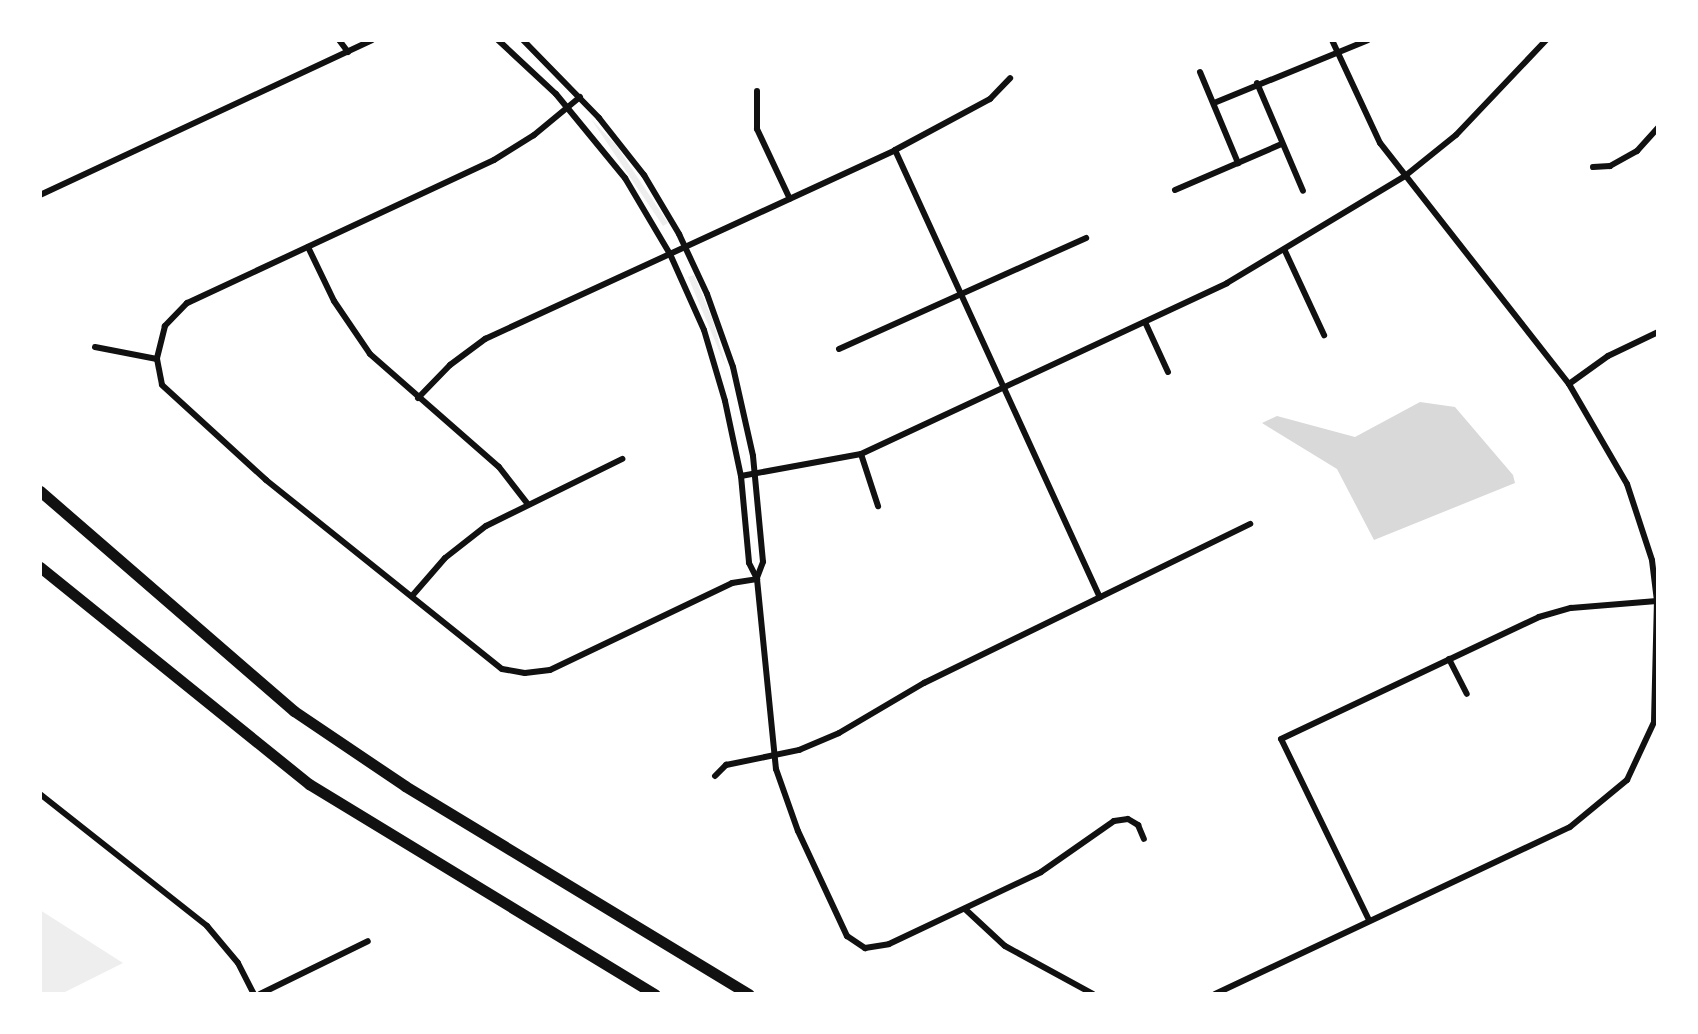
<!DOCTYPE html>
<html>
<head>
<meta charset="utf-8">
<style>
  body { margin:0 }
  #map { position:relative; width:1698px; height:1034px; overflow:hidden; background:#fff; font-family:Figtree,sans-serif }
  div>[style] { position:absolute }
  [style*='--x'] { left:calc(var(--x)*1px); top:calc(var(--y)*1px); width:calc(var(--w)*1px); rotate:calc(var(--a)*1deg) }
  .green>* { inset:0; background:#eee }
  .water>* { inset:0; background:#d9d9d9 }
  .minor>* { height:6px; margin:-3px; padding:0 3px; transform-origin:3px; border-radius:3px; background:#111 }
  .motorway>* { height:11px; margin:-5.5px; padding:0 5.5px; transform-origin:5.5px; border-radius:5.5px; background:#111 }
  span { translate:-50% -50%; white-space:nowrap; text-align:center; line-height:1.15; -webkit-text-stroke:8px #fff; paint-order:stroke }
  .frame { position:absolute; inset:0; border:42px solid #fff; pointer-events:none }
</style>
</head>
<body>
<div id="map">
  <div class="green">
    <div style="clip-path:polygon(591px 119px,616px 145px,668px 223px,663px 226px)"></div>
    <div style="clip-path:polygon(694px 275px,713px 321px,726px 367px,688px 277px)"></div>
    <div style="clip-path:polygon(40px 910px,123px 963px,61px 994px,40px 994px)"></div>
  </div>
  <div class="water">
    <div style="clip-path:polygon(1420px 402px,1455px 407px,1513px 475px,1515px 483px,1374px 540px,1337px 469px,1262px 423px,1277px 416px,1355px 437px)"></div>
  </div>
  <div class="minor">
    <div style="--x:339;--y:40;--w:15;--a:53"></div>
    <div style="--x:498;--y:40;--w:79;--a:43"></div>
    <div style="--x:556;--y:94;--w:109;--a:50.6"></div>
    <div style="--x:625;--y:178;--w:88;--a:59.4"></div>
    <div style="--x:670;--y:254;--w:83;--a:65.9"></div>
    <div style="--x:704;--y:330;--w:74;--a:73.5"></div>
    <div style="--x:725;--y:401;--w:77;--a:78"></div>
    <div style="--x:741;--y:476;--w:87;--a:84.7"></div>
    <div style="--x:749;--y:563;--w:18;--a:63"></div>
    <div style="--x:757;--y:579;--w:191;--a:84.3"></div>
    <div style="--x:776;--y:769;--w:66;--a:70.5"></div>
    <div style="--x:798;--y:831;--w:116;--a:65"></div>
    <div style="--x:847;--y:936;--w:22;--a:34"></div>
    <div style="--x:865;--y:948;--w:24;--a:-9"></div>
    <div style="--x:889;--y:944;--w:168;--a:-25.3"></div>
    <div style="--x:1041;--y:872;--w:89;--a:-34.9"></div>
    <div style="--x:1114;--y:821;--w:14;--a:-8"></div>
    <div style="--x:1128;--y:819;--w:12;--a:31"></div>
    <div style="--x:1138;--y:825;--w:15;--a:67"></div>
    <div style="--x:523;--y:40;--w:109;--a:45.7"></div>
    <div style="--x:599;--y:118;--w:73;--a:51.7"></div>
    <div style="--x:644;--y:175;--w:69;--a:59.3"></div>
    <div style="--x:679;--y:234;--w:66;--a:65"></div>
    <div style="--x:707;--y:294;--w:77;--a:70.4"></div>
    <div style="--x:733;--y:367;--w:91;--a:77.3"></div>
    <div style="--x:753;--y:456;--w:106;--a:84.6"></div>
    <div style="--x:763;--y:562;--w:17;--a:111"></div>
    <div style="--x:1200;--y:72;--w:99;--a:67.3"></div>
    <div style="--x:1257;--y:83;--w:117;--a:66.9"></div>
    <div style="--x:757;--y:91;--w:38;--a:90"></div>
    <div style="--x:757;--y:129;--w:77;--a:64.8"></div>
    <div style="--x:580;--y:97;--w:60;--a:140.4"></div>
    <div style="--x:534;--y:135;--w:47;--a:148"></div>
    <div style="--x:494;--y:160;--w:339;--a:155"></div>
    <div style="--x:187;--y:303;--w:32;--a:134"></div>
    <div style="--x:165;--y:326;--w:34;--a:104"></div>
    <div style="--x:157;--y:359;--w:26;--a:79"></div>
    <div style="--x:162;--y:385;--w:141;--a:42.4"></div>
    <div style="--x:266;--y:480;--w:302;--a:38.7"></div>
    <div style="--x:502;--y:669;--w:23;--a:10"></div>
    <div style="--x:525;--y:673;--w:25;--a:-7"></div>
    <div style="--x:550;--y:670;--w:202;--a:-25.5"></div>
    <div style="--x:732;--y:583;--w:25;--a:-9"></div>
    <div style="--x:1214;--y:103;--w:166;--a:-22.2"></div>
    <div style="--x:895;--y:150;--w:492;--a:65.4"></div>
    <div style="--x:1593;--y:167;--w:17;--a:-3"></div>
    <div style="--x:1610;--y:166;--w:31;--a:-29"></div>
    <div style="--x:1637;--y:151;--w:31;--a:-48"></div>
    <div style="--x:1175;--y:190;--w:116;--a:-23.3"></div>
    <div style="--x:40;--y:195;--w:366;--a:-25"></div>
    <div style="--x:308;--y:247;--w:60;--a:64.3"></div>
    <div style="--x:334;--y:301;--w:64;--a:55.8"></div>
    <div style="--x:370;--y:354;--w:171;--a:41.2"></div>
    <div style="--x:499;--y:467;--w:46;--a:52.1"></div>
    <div style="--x:1285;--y:251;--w:93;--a:65.1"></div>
    <div style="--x:1145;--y:322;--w:55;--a:65.3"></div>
    <div style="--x:95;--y:347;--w:63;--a:11"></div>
    <div style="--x:839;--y:349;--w:271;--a:-24.2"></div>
    <div style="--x:1569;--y:384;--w:48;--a:-35.7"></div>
    <div style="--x:1608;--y:356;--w:55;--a:-25.6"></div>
    <div style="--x:418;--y:398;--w:46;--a:-45.9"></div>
    <div style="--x:450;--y:365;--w:44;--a:-36.6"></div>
    <div style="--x:485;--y:339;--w:451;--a:-24.7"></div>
    <div style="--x:895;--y:150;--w:108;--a:-28.2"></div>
    <div style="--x:990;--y:99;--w:29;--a:-46"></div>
    <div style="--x:861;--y:454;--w:55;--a:71.9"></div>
    <div style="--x:741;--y:476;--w:122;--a:-10.4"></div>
    <div style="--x:861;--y:454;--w:404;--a:-25"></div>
    <div style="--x:1227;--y:283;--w:208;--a:-31"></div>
    <div style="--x:1405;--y:176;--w:65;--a:-38.8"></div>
    <div style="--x:1456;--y:135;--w:131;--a:-46.5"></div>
    <div style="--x:412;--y:596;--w:50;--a:-49"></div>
    <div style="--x:445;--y:558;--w:52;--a:-38"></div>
    <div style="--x:486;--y:526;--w:152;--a:-26.2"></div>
    <div style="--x:1449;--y:659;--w:39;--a:63"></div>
    <div style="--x:715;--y:776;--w:16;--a:-45"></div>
    <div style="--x:726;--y:765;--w:75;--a:-11.6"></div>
    <div style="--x:799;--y:750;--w:43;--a:-23"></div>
    <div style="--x:839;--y:733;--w:99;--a:-30.5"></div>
    <div style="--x:924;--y:683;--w:363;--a:-26"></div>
    <div style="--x:40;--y:794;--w:213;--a:38.3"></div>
    <div style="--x:207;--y:926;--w:48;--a:50"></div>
    <div style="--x:238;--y:963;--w:35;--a:63"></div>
    <div style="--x:965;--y:909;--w:54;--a:42.8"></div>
    <div style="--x:1005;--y:946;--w:100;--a:28.6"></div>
    <div style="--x:1369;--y:920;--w:201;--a:-115.9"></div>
    <div style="--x:1281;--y:739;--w:285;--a:-25.3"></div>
    <div style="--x:1539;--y:617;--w:33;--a:-16"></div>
    <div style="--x:1571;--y:608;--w:86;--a:-4.7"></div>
    <div style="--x:260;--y:994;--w:120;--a:-26.1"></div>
    <div style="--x:1215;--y:994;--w:392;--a:-25.2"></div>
    <div style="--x:1570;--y:827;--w:74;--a:-39.5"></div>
    <div style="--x:1627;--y:780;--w:64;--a:-65"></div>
    <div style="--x:1654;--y:722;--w:121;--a:-88.6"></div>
    <div style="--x:1657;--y:601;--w:41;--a:-97"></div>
    <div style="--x:1652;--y:560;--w:80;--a:-108.2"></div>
    <div style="--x:1627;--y:484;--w:116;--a:-120.1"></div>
    <div style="--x:1569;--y:384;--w:306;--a:-128.1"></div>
    <div style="--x:1380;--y:143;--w:114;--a:-115"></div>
  </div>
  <div class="motorway">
    <div style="--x:40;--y:491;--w:336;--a:40.9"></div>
    <div style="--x:294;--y:711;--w:134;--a:34"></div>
    <div style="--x:405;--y:786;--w:402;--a:31.2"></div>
    <div style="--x:40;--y:567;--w:346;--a:38.9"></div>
    <div style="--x:309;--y:784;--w:405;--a:31.3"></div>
  </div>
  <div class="frame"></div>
</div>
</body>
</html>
